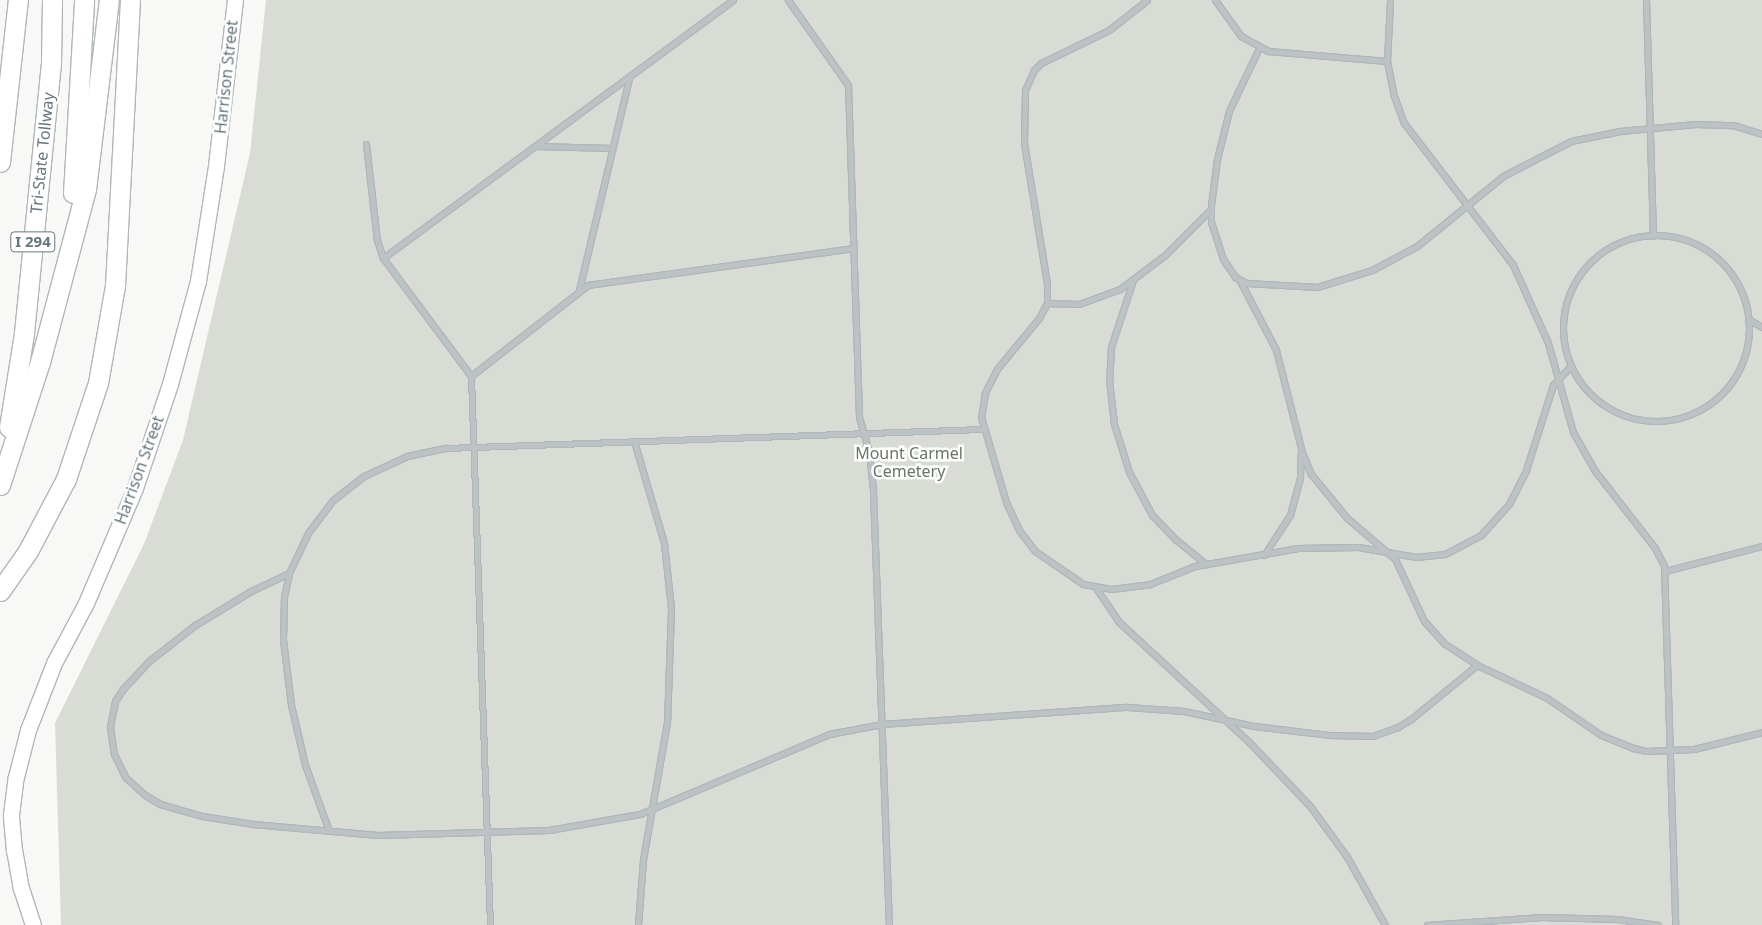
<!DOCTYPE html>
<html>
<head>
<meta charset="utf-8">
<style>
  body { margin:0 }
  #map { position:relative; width:1762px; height:925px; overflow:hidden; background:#f8f8f6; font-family:"Noto Sans",sans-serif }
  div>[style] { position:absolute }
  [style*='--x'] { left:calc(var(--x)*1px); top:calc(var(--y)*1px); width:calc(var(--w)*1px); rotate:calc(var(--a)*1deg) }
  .green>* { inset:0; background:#d9dcd5 }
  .roads { filter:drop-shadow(1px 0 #b0b7ba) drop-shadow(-1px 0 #b0b7ba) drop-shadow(0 1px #b0b7ba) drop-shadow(0 -1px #b0b7ba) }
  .service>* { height:5px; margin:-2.5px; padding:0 2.5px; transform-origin:2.5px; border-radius:2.5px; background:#bdc3c5 }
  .service>.ring { margin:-2.5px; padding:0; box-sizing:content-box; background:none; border:5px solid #bdc3c5; border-radius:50% }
  .secondary>* { height:15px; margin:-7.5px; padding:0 7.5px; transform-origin:7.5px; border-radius:7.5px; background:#fff }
  .motorway>* { height:19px; margin:-9.5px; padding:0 9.5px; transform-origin:9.5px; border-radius:9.5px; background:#fff }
  span { translate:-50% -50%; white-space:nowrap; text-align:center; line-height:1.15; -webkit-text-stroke:5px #fff; paint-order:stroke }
  .shield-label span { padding:1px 4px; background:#fff; border:1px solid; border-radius:4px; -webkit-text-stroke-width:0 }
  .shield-label { font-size:15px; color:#66777d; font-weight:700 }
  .street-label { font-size:16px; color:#66777d }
  .park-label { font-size:16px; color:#6a7664 }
</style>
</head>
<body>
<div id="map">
  <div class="green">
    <div style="clip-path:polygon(266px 0,1762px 0,1762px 925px,61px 925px,55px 723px,144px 544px,183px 440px,250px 153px)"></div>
  </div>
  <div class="roads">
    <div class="service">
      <div style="--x:788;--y:0;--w:104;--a:54.8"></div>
      <div style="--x:848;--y:85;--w:332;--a:88.1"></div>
      <div style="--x:859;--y:417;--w:36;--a:74"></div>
      <div style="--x:869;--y:452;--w:39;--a:84"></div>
      <div style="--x:873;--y:491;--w:434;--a:87.9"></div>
      <div style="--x:1147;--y:0;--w:48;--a:141.7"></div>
      <div style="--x:1109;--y:30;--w:76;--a:154.1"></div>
      <div style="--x:1041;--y:63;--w:10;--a:135"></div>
      <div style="--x:1034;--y:70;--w:22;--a:114"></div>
      <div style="--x:1025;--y:90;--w:53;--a:91.1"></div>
      <div style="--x:1024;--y:143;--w:142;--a:80.7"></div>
      <div style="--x:1047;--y:283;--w:20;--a:90"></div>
      <div style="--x:1047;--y:303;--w:17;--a:118"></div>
      <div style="--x:1039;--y:318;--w:66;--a:129.5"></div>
      <div style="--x:997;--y:369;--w:27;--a:117"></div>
      <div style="--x:985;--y:393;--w:24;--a:99"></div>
      <div style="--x:981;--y:417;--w:89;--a:73.6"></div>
      <div style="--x:1006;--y:502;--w:31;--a:65"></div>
      <div style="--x:1019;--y:530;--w:26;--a:53"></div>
      <div style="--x:1035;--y:551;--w:58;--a:34.5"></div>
      <div style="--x:1083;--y:584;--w:28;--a:10"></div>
      <div style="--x:1111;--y:589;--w:39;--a:-7"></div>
      <div style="--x:1150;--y:584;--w:48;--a:-21.8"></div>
      <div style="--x:1195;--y:566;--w:105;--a:-9.9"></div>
      <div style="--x:1298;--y:548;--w:60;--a:-1"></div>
      <div style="--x:1358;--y:547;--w:59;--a:9.8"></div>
      <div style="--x:1416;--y:557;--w:29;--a:-6"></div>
      <div style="--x:1445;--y:554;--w:41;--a:-27.8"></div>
      <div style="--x:1481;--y:535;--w:42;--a:-47.9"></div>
      <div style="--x:1509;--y:504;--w:38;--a:-63"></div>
      <div style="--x:1526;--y:470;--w:89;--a:-72.4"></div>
      <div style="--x:1553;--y:385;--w:26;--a:-47"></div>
      <div style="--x:1215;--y:0;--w:44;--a:54.2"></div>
      <div style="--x:1241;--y:36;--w:31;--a:29"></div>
      <div style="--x:1268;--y:51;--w:119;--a:4.8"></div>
      <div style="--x:1390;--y:0;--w:61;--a:92.8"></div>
      <div style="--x:1387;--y:61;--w:36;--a:79"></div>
      <div style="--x:1394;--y:96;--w:29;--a:70"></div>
      <div style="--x:1404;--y:123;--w:179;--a:52.5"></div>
      <div style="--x:1513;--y:265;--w:85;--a:65.8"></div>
      <div style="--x:1548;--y:343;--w:92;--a:74.3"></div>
      <div style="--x:1573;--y:432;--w:45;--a:60.6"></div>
      <div style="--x:1595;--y:471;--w:98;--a:52.1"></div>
      <div style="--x:1655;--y:548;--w:20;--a:63"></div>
      <div style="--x:1664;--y:566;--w:359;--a:88.2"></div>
      <div style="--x:1646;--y:0;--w:236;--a:88.3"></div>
      <div style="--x:1259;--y:48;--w:70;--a:115.5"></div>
      <div style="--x:1229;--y:111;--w:49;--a:104"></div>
      <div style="--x:1217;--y:159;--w:46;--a:97.4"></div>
      <div style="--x:1211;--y:205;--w:17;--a:90"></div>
      <div style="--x:1211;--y:222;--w:39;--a:72"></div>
      <div style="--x:1223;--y:259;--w:22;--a:56"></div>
      <div style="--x:1235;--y:277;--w:13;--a:27"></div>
      <div style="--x:1247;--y:283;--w:70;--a:3.3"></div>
      <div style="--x:1317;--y:287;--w:58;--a:-17.2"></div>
      <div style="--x:1372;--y:270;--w:51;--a:-28.1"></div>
      <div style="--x:1417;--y:246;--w:111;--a:-39.1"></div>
      <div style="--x:1503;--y:176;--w:76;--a:-27.2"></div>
      <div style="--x:1571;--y:141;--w:50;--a:-11.5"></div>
      <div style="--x:1620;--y:131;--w:76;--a:-5.3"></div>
      <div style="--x:1696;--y:124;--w:37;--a:2"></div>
      <div style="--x:1733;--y:125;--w:30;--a:17"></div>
      <div style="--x:366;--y:144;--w:97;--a:83.5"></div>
      <div style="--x:377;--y:240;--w:19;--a:72"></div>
      <div style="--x:383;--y:258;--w:147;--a:53.3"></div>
      <div style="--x:471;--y:376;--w:549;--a:88.02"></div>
      <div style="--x:536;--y:146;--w:76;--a:1.5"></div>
      <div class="ring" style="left:1563px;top:235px;width:181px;height:181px"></div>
      <div style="--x:383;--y:258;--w:435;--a:-36.4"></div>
      <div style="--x:1133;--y:280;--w:71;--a:108.2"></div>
      <div style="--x:1111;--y:347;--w:33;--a:93"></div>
      <div style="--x:1109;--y:380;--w:44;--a:83.5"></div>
      <div style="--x:1114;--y:424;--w:50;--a:72.6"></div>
      <div style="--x:1129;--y:472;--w:49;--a:61.9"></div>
      <div style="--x:1152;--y:515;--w:33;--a:46"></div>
      <div style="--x:1175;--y:539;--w:40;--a:39"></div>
      <div style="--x:1240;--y:281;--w:78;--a:62.4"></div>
      <div style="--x:1276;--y:350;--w:105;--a:75.7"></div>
      <div style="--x:1302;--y:452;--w:24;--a:68"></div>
      <div style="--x:1311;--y:474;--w:57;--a:50.7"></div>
      <div style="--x:1347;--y:518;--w:63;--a:40.5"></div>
      <div style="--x:1395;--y:559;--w:68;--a:64.9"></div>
      <div style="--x:1424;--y:621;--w:31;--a:48"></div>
      <div style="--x:1445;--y:644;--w:38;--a:33"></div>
      <div style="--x:1477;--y:665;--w:77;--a:25.2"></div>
      <div style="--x:1547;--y:698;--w:65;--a:34.4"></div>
      <div style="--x:1601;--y:735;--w:35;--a:22"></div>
      <div style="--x:1633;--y:748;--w:13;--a:13"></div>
      <div style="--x:1646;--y:751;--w:48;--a:-2.4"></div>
      <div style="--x:1694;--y:749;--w:70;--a:-14"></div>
      <div style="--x:579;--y:290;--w:218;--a:-76.7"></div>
      <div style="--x:1047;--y:303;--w:32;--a:2"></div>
      <div style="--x:1079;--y:304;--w:44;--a:-20.1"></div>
      <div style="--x:1120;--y:289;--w:56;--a:-37.1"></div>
      <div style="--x:1165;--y:255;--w:65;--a:-45"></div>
      <div style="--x:1748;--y:319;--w:16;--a:30"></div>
      <div style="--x:471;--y:376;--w:148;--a:-37.9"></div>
      <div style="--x:588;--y:285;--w:268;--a:-7.9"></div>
      <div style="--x:634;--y:441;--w:106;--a:73.6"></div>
      <div style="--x:664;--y:543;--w:66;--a:83.9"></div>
      <div style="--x:671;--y:609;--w:113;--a:92"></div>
      <div style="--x:667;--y:722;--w:140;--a:99.9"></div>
      <div style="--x:643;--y:860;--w:65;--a:94.4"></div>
      <div style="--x:1264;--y:555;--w:48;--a:-57"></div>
      <div style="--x:1290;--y:515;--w:39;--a:-75"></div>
      <div style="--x:1300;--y:477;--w:24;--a:-88"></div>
      <div style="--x:1665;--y:571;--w:100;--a:-14.5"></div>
      <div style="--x:289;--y:573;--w:42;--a:154.7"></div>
      <div style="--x:251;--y:591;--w:66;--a:148.7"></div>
      <div style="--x:195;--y:625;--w:58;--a:142"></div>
      <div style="--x:149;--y:661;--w:38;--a:133"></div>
      <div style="--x:123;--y:689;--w:14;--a:124"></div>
      <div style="--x:115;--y:701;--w:26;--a:101"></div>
      <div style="--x:110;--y:727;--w:27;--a:82"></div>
      <div style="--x:114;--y:754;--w:25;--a:64"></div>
      <div style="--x:125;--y:777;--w:27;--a:42"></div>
      <div style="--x:145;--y:795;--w:17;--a:31"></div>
      <div style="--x:160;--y:804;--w:44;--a:15.9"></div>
      <div style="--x:202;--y:816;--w:52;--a:8.9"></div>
      <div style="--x:253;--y:824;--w:125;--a:5"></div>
      <div style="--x:378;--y:835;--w:171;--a:-1.7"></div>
      <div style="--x:549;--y:830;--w:92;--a:-10"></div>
      <div style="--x:640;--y:814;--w:205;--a:-22.9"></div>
      <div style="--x:829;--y:734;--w:54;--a:-10.7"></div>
      <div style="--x:882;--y:724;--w:246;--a:-4"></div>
      <div style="--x:1127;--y:707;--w:57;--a:4"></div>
      <div style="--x:1184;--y:711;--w:72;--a:12.1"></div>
      <div style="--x:1254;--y:726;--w:77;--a:6.8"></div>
      <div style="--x:1330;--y:735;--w:43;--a:1.3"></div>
      <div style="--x:1373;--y:736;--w:27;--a:-20"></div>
      <div style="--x:1398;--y:727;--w:15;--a:-32"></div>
      <div style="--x:1411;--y:719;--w:85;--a:-39.3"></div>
      <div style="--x:1096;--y:588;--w:40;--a:56"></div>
      <div style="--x:1118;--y:621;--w:178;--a:42.7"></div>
      <div style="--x:1249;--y:742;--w:88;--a:46.4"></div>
      <div style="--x:1310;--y:806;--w:63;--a:54"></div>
      <div style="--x:1347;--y:857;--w:78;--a:60.8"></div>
      <div style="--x:329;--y:831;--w:70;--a:-110"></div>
      <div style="--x:305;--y:765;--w:62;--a:-103.1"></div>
      <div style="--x:291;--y:705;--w:65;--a:-97"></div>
      <div style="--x:283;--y:640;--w:43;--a:-88.7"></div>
      <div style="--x:284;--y:597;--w:25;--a:-78"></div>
      <div style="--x:289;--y:573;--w:44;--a:-64.6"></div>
      <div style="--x:308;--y:533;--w:41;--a:-52.9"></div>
      <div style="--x:333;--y:500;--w:39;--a:-38"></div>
      <div style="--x:364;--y:476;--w:47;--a:-24.9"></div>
      <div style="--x:407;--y:456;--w:40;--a:-12"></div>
      <div style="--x:446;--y:448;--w:537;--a:-2.03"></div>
      <div style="--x:1427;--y:925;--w:115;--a:-4"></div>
      <div style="--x:1542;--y:917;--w:75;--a:1.5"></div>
      <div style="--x:1617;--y:919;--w:41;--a:8.3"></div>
    </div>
    <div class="secondary">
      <div style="--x:33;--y:925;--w:38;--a:-108"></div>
      <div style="--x:21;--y:889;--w:39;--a:-100"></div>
      <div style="--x:14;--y:851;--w:36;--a:-95"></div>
      <div style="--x:11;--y:815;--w:38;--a:-83"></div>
      <div style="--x:16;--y:777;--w:49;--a:-75.7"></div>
      <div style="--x:28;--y:730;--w:72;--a:-68.8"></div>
      <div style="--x:54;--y:663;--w:68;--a:-61.9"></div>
      <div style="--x:86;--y:603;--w:125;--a:-66.9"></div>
      <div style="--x:135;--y:488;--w:110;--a:-71.4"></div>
      <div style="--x:170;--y:384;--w:107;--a:-74.8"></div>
      <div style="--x:198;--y:281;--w:116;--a:-81.1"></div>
      <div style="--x:216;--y:166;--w:167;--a:-83.5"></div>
    </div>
    <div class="motorway">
      <div style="--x:0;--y:162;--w:163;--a:-83.7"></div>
      <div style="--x:73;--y:193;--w:193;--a:-86.7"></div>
      <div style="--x:9;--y:427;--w:95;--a:-80.9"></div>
      <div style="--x:24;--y:333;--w:270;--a:-84.3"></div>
      <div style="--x:51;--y:64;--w:64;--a:-89.1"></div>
      <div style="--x:0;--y:485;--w:129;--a:-72"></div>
      <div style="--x:40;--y:362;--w:179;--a:-75.1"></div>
      <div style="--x:86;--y:189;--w:190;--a:-83.1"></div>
      <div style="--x:0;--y:591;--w:49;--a:-55"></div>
      <div style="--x:28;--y:551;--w:81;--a:-62.2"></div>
      <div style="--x:66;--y:479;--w:101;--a:-71.6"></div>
      <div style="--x:98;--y:383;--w:98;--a:-80.1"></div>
      <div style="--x:115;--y:286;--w:286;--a:-87"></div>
    </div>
  </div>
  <div class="shield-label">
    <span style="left:33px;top:242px">I 294</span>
  </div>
  <div class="street-label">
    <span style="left:226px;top:77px;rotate:-84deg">Harrison Street</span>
    <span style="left:42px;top:153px;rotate:-84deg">Tri-State Tollway</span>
    <span style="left:139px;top:470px;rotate:-70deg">Harrison Street</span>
  </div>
  <div class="park-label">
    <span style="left:909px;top:462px">Mount Carmel<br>Cemetery</span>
  </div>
</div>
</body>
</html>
